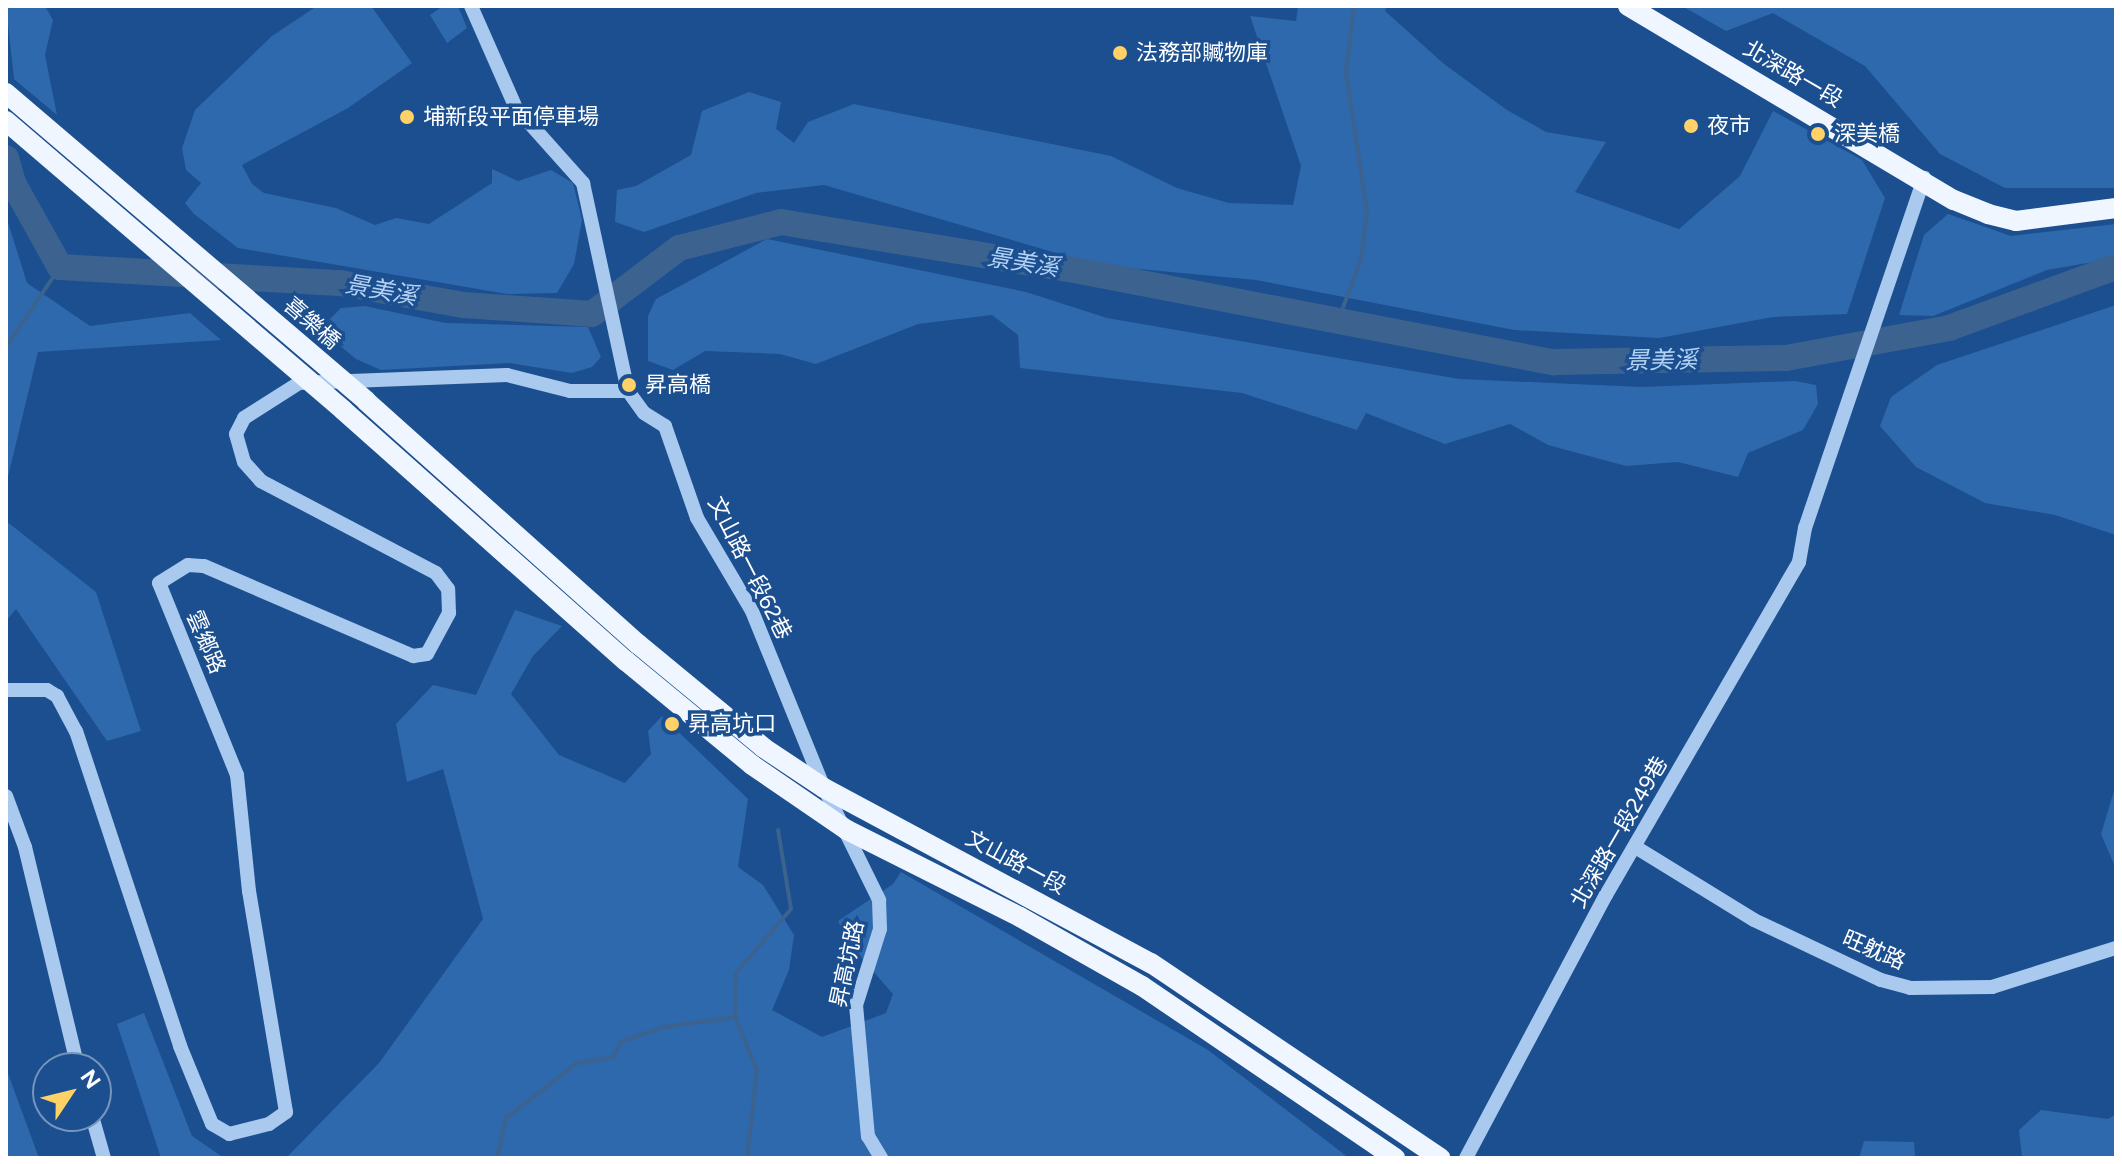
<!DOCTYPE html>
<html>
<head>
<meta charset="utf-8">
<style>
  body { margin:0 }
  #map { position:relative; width:2122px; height:1164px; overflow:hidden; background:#1b4f8f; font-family:Figtree,"Noto Sans TC",sans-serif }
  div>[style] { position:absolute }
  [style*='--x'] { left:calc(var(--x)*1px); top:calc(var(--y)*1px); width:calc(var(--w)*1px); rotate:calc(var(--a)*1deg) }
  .green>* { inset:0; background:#2e69ad }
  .stream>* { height:4px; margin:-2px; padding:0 2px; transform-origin:2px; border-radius:2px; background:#3c6290 }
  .river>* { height:26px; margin:-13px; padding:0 13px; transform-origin:13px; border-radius:13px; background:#3c6290 }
  .minor>* { height:14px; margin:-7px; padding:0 7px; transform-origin:7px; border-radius:7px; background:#a9c9ee }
  .major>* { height:20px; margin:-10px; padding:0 10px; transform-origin:10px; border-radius:10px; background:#f0f6ff }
  .major-bridge>* { height:20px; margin:-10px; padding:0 10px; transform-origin:10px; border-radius:10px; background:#f0f6ff }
  .dots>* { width:22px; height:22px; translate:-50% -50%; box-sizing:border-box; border:4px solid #1b4f8f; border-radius:50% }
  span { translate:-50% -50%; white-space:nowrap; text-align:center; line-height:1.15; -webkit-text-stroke:7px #1b4f8f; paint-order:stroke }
  .poi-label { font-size:22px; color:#fff }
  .left { translate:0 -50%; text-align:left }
  .street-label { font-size:22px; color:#fff }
  .water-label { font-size:24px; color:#b5d3f5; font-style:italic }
  .frame { position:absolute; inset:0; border:8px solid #fff; pointer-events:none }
  .north { position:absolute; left:32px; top:1052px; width:80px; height:80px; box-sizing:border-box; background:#1b4f8f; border:2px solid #7695bc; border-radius:50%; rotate:55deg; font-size:22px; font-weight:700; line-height:32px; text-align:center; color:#fff }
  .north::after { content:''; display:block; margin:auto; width:28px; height:36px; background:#ffd166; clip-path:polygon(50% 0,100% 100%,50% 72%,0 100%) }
</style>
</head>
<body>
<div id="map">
  <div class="green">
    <div style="clip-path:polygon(6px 6px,45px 6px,53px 20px,45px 55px,57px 115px,14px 79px)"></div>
    <div style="clip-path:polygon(317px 6px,371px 6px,412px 63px,348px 108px,242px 165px,252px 184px,264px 193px,336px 208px,375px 225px,396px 218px,429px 224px,492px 183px,492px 169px,518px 181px,551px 170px,573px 183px,582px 220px,574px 264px,557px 293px,507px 294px,238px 248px,194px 214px,185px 203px,201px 183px,186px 170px,182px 148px,195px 110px,272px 36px)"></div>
    <div style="clip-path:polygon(443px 6px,458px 6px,467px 28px,447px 43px,430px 15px)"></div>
    <div style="clip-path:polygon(1298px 6px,1387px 6px,1385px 11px,1444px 64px,1507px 110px,1546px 132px,1606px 142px,1575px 192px,1679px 229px,1740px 176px,1773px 111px,1862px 160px,1885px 198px,1847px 314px,1773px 317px,1659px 338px,1514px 330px,1256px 280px,1097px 265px,824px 185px,756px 193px,644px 232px,615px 222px,617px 190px,636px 186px,691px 155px,702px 111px,749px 92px,781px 102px,776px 129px,794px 143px,808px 122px,854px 104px,1111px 156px,1177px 188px,1229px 203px,1293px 205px,1301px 166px,1250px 16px,1296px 21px)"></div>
    <div style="clip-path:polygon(1682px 6px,2116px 6px,2116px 188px,2005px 188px,1940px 154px,1865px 66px,1773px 13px,1726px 31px)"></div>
    <div style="clip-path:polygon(1948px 214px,2011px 236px,2116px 224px,2116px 258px,2047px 270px,1933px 316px,1899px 315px,1924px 235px)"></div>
    <div style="clip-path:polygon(6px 216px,27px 283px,90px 326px,190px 313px,221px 340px,38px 352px,6px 485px)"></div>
    <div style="clip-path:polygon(767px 239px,1026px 292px,1107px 318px,1459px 379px,1641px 387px,1795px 381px,1816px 385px,1818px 404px,1803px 430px,1748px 453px,1738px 477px,1678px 462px,1626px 466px,1548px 445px,1510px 424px,1445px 444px,1366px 413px,1357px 430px,1242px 393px,1020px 368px,1018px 335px,992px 315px,918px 324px,816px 364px,780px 354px,705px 351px,673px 370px,648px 361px,648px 316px,656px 299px)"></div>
    <div style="clip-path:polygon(2116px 305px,2116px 535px,2055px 515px,1985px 503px,1916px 467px,1880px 426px,1891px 397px,1937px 365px)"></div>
    <div style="clip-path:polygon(365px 306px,445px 323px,588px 327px,601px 357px,592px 367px,572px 373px,509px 363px,381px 370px,356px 359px,326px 334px,325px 324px,341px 308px)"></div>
    <div style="clip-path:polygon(6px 521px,96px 592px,141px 731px,107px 741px,16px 609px,6px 621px)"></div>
    <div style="clip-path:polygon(515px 610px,562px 626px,533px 656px,511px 694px,559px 755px,625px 783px,651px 754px,648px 731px,662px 716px,748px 799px,738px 867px,763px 885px,794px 935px,789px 970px,772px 1010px,822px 1037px,886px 1013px,893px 994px,850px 945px,838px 921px,893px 884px,901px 872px,1208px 1050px,1349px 1158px,286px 1158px,379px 1063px,483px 919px,443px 769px,407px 782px,396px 724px,433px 685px,476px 695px)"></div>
    <div style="clip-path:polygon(2116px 784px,2116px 869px,2101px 834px)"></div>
    <div style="clip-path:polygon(144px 1013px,192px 1136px,224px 1158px,161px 1158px,117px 1024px)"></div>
    <div style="clip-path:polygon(6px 1068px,39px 1158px,6px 1158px)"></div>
    <div style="clip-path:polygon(2041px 1110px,2108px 1119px,2116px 1114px,2116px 1158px,2022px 1158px,2019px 1130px)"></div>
    <div style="clip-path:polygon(1864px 1141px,1914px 1142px,1915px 1158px,1859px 1158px)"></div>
  </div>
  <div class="stream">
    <div style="--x:1338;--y:321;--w:66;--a:-69.6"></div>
    <div style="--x:1361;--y:259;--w:47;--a:-82.7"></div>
    <div style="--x:1367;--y:212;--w:142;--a:-98.5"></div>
    <div style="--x:1346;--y:72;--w:66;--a:-83.1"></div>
    <div style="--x:6;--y:347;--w:97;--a:-56"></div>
    <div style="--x:497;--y:1158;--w:41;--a:-77.3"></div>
    <div style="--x:506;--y:1118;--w:90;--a:-37.8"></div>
    <div style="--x:577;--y:1063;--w:36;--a:-9"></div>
    <div style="--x:613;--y:1057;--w:18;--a:-61"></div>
    <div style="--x:622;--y:1041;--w:44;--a:-18.4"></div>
    <div style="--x:664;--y:1027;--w:72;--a:-8"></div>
    <div style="--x:747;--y:1158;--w:89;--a:-83.5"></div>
    <div style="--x:757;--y:1070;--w:57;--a:-112.5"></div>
    <div style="--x:735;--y:1017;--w:44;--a:-88.7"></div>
    <div style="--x:736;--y:973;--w:84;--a:-49.3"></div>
    <div style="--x:791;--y:909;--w:80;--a:-99.3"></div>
  </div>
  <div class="river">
    <div style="--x:6;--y:158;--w:26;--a:74"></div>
    <div style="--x:13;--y:183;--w:96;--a:60.8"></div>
    <div style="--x:60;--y:267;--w:280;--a:3.3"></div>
    <div style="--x:340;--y:283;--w:126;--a:10.1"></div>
    <div style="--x:464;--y:305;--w:128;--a:4"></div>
    <div style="--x:592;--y:314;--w:109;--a:-37.2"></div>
    <div style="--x:679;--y:248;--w:105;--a:-14.3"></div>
    <div style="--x:781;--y:222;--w:297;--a:9.3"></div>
    <div style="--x:1074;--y:270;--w:489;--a:10.9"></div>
    <div style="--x:1554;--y:362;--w:232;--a:-1"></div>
    <div style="--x:1786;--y:358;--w:166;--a:-10.4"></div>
    <div style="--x:1949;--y:328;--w:178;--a:-20.1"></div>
  </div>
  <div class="minor">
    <div style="--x:471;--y:6;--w:111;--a:66.2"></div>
    <div style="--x:516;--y:108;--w:101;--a:48.2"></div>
    <div style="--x:583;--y:183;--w:213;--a:77.8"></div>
    <div style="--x:628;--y:391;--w:27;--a:54"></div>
    <div style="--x:644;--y:413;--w:25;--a:32"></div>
    <div style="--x:665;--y:426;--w:97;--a:70.8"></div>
    <div style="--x:697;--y:518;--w:108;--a:59.4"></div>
    <div style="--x:752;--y:611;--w:191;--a:67.9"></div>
    <div style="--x:824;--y:788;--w:125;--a:63.8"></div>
    <div style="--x:879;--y:900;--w:29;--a:88"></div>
    <div style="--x:880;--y:929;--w:80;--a:107.5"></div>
    <div style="--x:856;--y:1005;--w:132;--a:84.8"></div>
    <div style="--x:868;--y:1136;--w:26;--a:59"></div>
    <div style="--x:6;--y:690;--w:41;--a:0"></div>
    <div style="--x:47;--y:690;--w:12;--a:31"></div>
    <div style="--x:57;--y:696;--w:40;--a:62"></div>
    <div style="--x:76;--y:731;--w:332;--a:71.7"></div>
    <div style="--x:180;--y:1046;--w:84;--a:67.7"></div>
    <div style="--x:212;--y:1124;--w:20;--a:30"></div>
    <div style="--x:229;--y:1134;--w:41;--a:-14"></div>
    <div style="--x:269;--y:1124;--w:21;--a:-35"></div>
    <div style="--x:286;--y:1112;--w:224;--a:-99.5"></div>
    <div style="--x:249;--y:891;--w:117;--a:-95.9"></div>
    <div style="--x:237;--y:775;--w:207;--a:-112.1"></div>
    <div style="--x:159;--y:583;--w:34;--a:-32"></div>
    <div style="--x:188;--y:565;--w:16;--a:4"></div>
    <div style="--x:204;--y:566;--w:228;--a:23.3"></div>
    <div style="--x:413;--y:656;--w:14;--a:-8"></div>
    <div style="--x:427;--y:654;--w:47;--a:-61.8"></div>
    <div style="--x:449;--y:613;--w:24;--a:-92"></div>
    <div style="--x:448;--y:589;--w:20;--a:-127"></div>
    <div style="--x:436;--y:573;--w:198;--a:-152.3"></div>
    <div style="--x:261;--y:481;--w:25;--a:-132"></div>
    <div style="--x:244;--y:462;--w:29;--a:-106"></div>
    <div style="--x:236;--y:434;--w:18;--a:-63"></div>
    <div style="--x:244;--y:418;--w:65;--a:-32.5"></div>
    <div style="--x:299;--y:383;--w:208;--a:-2.2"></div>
    <div style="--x:507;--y:375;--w:65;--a:14.3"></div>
    <div style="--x:570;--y:391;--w:58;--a:0"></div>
    <div style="--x:6;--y:796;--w:54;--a:69.6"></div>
    <div style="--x:25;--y:847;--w:227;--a:76.5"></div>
    <div style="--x:1637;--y:848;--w:137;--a:31.6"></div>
    <div style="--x:1754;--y:920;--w:140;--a:25.3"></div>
    <div style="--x:1881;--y:980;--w:30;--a:15"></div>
    <div style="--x:1910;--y:988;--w:82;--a:-0.7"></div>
    <div style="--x:1992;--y:987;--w:130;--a:-17.5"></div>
    <div style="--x:92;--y:1116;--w:44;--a:74.1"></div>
    <div style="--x:1466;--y:1158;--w:298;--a:-62"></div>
    <div style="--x:1606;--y:895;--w:385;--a:-59.9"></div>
    <div style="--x:1799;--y:562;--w:35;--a:-80"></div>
    <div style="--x:1805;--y:528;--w:370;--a:-71.2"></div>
  </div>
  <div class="major">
    <div style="--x:1628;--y:6;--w:379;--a:30.8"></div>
    <div style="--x:1954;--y:200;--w:37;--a:22"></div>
    <div style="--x:1988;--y:214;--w:29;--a:14"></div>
    <div style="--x:2016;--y:221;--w:101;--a:-7.4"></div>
    <div style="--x:366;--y:401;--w:365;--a:41.8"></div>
    <div style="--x:638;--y:644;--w:163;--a:39.5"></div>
    <div style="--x:764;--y:748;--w:72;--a:33.7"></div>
    <div style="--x:824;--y:788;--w:371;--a:28.2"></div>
    <div style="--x:1151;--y:963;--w:349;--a:34"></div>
    <div style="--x:343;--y:410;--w:378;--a:41.6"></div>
    <div style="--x:626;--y:661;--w:163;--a:39.5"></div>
    <div style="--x:752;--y:765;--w:115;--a:34.4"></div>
    <div style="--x:847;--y:830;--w:194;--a:26.7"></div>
    <div style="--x:1020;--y:917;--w:140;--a:29.5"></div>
    <div style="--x:1142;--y:986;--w:306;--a:34.2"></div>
  </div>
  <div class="major-bridge">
    <div style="--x:6;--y:93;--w:474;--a:40.5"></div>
    <div style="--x:6;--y:121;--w:444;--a:40.6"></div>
  </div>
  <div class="dots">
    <div style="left:1120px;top:53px;background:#ffd166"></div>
    <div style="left:407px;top:117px;background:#ffd166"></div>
    <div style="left:1691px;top:126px;background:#ffd166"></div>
    <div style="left:1818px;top:134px;background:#ffd166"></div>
    <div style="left:629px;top:385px;background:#ffd166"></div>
    <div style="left:672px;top:724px;background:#ffd166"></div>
  </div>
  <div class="poi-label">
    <span class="left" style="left:1136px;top:53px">法務部贓物庫</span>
    <span class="left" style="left:423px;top:117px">埔新段平面停車場</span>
    <span class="left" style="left:1707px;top:126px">夜市</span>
    <span class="left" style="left:1834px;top:134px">深美橋</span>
    <span class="left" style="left:645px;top:385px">昇高橋</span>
    <span class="left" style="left:688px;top:724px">昇高坑口</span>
  </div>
  <div class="street-label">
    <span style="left:1793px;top:74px;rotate:30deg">北深路一段</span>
    <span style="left:312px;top:323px;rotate:41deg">喜樂橋</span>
    <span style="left:750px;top:568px;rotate:63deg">文山路一段62巷</span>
    <span style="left:206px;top:642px;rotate:67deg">雲鄉路</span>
    <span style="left:1619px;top:832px;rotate:-60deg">北深路一段249巷</span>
    <span style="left:1016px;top:862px;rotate:28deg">文山路一段</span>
    <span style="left:1874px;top:950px;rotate:23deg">旺躭路</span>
    <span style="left:847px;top:964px;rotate:-78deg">昇高坑路</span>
  </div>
  <div class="water-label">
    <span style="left:1023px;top:262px;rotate:9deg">景美溪</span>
    <span style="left:381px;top:290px;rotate:10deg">景美溪</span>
    <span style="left:1661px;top:360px;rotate:-1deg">景美溪</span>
  </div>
  <div class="frame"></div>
  <div class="north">N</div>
</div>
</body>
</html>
